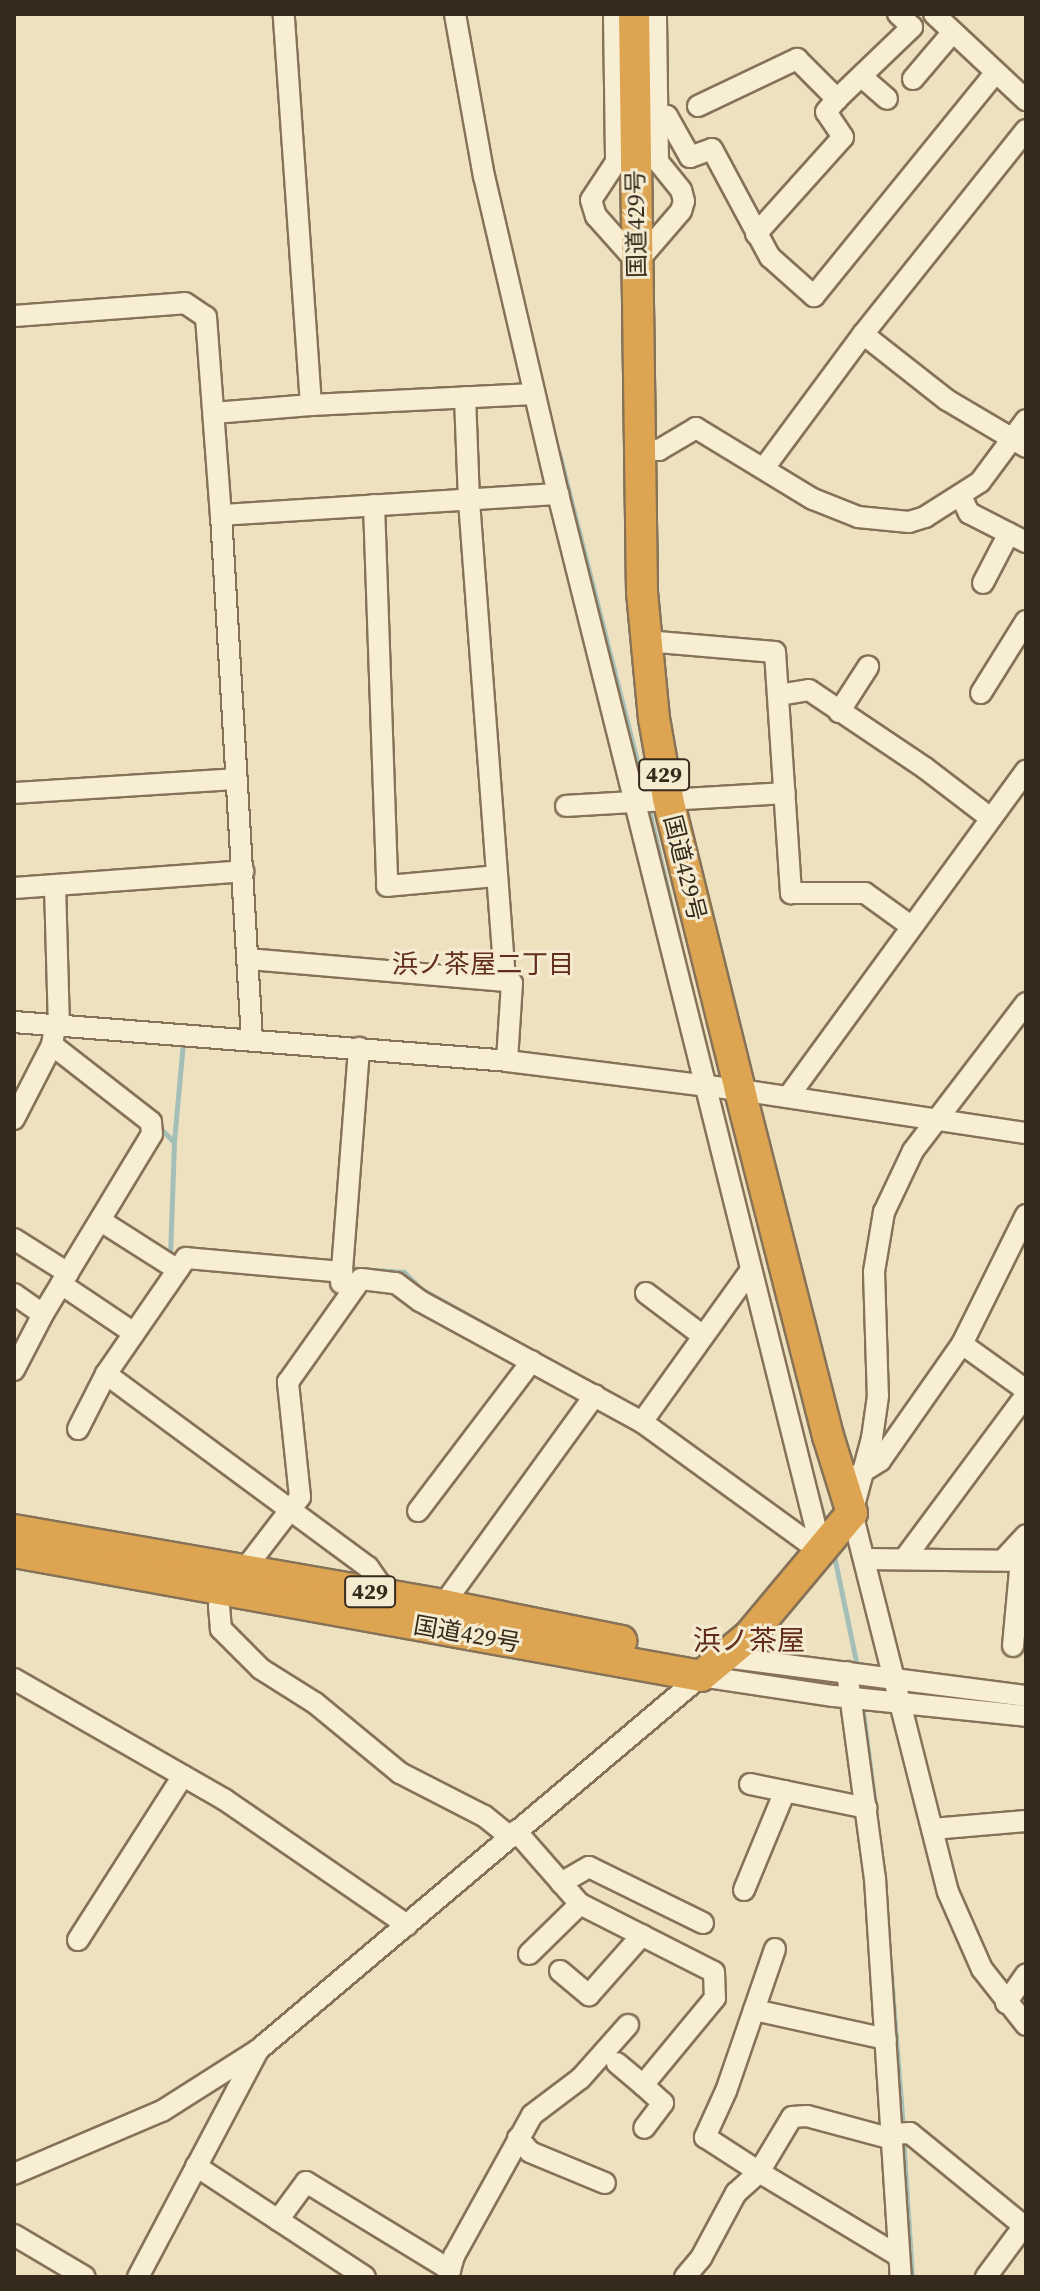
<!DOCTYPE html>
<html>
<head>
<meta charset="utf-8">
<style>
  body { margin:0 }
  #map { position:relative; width:1040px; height:2291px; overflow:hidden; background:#ede1c0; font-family:"Source Serif 4","Noto Sans JP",serif }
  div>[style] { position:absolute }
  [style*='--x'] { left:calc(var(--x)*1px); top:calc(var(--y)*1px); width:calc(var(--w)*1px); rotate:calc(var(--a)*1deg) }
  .stream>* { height:5px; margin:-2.5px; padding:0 2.5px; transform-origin:2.5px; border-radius:2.5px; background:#a3bfb8 }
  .roads { filter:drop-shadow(2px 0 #867258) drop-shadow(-2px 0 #867258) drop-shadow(0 2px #867258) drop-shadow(0 -2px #867258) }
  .minor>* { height:20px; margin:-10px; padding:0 10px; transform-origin:10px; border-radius:10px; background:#f8eed3 }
  .highway>* { height:30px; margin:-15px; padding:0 15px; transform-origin:15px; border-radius:15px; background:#dda451 }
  span { translate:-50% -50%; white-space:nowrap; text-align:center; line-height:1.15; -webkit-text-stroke:6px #f5ebd0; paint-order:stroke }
  .shield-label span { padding:2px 6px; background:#f5ebd0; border:2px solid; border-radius:6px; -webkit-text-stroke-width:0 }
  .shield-label { font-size:22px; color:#362a1d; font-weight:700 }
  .street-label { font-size:24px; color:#362a1d }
  .neighbourhood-label { font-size:26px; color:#622d1d }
  .quarter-label { font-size:28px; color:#622d1d }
  .frame { position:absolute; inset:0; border:16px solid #362a1d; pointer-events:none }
</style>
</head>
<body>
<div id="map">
  <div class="stream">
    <div style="--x:559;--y:453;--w:354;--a:75.8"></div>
    <div style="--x:648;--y:806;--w:146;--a:76.9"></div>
    <div style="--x:375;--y:1041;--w:53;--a:4.3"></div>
    <div style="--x:160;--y:1128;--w:20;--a:45"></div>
    <div style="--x:174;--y:1142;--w:112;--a:92"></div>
    <div style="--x:170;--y:1254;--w:10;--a:6"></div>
    <div style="--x:174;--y:1141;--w:98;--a:-84.8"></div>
    <div style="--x:345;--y:1268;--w:59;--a:3.9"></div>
    <div style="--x:404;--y:1272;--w:24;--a:45"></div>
    <div style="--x:421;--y:1289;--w:95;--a:29"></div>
    <div style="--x:817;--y:1493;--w:34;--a:75"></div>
    <div style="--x:833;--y:1551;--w:123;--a:78.2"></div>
    <div style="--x:862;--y:1704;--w:102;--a:82.7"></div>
    <div style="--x:890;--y:1963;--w:166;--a:85.5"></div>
    <div style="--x:903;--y:2138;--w:139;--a:86.3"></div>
  </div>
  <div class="roads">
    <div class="minor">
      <div style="--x:455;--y:14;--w:165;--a:79.9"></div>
      <div style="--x:484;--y:176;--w:326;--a:76.9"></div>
      <div style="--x:558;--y:494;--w:1091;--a:76"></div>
      <div style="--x:614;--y:14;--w:148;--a:89.2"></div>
      <div style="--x:616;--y:162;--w:45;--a:123.3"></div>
      <div style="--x:591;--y:200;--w:17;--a:73"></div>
      <div style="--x:596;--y:216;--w:62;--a:48.3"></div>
      <div style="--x:637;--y:262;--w:67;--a:-49.2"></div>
      <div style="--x:681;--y:211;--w:10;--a:-73"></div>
      <div style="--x:684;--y:201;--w:11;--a:-105"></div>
      <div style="--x:681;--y:190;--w:36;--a:-129"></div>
      <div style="--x:658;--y:162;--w:148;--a:-90.8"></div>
      <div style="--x:934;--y:14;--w:126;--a:43.1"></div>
      <div style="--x:862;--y:77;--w:33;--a:41"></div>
      <div style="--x:913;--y:79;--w:60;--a:-49.7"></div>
      <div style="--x:698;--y:106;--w:110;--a:-25.4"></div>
      <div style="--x:797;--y:59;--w:57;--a:45"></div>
      <div style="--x:837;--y:99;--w:104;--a:-43.8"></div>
      <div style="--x:912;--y:27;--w:19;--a:-137"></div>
      <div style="--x:657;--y:118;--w:10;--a:-11"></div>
      <div style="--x:667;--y:116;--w:47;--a:60.7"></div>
      <div style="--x:690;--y:157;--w:23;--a:-20"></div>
      <div style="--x:712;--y:149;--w:123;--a:61.8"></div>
      <div style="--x:770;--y:257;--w:59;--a:41.6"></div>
      <div style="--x:814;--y:296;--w:287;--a:-50.9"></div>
      <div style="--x:1026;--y:130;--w:261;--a:128.6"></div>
      <div style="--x:863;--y:334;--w:107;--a:38.2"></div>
      <div style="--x:947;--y:400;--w:92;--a:30.7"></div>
      <div style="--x:756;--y:234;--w:130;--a:-48.1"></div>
      <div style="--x:843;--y:137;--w:30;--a:-124"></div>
      <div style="--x:826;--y:112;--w:17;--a:-50"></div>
      <div style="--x:14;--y:316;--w:171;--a:-4.3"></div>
      <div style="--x:185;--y:303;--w:25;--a:34"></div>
      <div style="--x:206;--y:317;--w:199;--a:85.7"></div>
      <div style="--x:221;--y:515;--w:526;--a:86.62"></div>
      <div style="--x:465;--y:397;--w:104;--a:87.8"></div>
      <div style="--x:469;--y:501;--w:481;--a:85.7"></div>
      <div style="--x:505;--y:981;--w:7;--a:16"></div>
      <div style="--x:512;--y:983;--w:78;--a:93.7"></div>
      <div style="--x:311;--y:405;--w:223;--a:-2.8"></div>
      <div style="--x:214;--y:413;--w:97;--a:-4.7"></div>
      <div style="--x:311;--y:405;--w:392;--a:-94"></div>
      <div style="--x:640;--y:449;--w:19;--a:3"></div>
      <div style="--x:659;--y:450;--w:43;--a:-30.7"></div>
      <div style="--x:696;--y:428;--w:137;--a:31.3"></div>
      <div style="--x:813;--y:499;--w:48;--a:21.8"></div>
      <div style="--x:858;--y:517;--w:51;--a:5.6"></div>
      <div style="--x:909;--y:522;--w:17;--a:-17"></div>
      <div style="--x:925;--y:517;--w:65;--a:-32.5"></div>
      <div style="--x:980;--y:482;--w:77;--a:-53.4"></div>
      <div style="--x:764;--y:468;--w:167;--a:-53.5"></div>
      <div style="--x:961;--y:496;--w:19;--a:65"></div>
      <div style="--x:969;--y:513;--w:64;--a:27"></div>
      <div style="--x:374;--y:505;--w:381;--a:88"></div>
      <div style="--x:387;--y:886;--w:110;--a:-5.2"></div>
      <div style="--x:221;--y:515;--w:338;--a:-3.6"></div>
      <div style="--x:983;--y:583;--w:56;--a:-62.5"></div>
      <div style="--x:646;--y:641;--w:129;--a:4.9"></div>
      <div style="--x:775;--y:652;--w:242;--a:86.2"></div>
      <div style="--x:791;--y:893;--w:74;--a:0"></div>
      <div style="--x:865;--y:893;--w:57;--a:35.7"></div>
      <div style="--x:981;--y:693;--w:85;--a:-58"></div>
      <div style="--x:778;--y:695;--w:31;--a:-9"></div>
      <div style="--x:809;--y:690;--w:140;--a:33.9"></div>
      <div style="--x:925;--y:768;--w:81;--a:37.4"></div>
      <div style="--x:839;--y:712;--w:54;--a:-57.2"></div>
      <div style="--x:14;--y:793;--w:223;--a:-3.6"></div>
      <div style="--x:566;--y:806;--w:219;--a:-3.4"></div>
      <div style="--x:55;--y:885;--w:140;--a:88.4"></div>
      <div style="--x:14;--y:888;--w:230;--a:-4.2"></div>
      <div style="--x:248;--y:959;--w:258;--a:4.9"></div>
      <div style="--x:1026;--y:1003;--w:186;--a:127.4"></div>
      <div style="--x:913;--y:1151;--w:68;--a:115.4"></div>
      <div style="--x:884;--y:1212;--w:61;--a:99.5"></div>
      <div style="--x:874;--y:1272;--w:124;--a:88.2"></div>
      <div style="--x:878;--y:1396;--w:42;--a:98.1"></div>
      <div style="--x:872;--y:1438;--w:78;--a:104.9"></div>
      <div style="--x:852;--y:1513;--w:391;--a:75.8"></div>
      <div style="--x:948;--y:1892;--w:84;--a:66.2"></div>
      <div style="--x:982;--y:1969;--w:71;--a:51.8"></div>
      <div style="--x:14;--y:1022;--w:495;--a:4.5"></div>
      <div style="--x:507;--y:1061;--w:235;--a:7.1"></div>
      <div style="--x:740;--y:1090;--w:289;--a:8.6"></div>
      <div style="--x:788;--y:1097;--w:404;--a:-53.9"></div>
      <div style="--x:14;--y:1119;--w:83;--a:-62.8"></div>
      <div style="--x:52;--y:1045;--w:13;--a:-81"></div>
      <div style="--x:101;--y:1221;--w:91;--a:32.5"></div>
      <div style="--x:14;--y:1239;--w:64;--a:32.2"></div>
      <div style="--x:341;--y:1283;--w:236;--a:-85.6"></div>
      <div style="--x:61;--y:1284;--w:88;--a:33.9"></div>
      <div style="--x:646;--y:1293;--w:71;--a:37"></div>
      <div style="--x:14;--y:1294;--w:35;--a:35"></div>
      <div style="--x:962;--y:1344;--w:79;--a:35.7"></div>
      <div style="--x:14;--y:1370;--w:63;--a:-62.6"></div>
      <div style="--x:43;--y:1314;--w:210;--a:-58.8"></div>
      <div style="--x:152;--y:1134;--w:12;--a:-95"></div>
      <div style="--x:151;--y:1122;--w:125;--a:-142.1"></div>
      <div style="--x:106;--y:1374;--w:325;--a:36.4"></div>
      <div style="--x:368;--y:1567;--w:35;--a:55"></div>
      <div style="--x:642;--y:1422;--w:187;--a:-54.4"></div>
      <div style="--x:78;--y:1429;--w:62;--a:-63"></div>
      <div style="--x:106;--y:1374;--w:141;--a:-55.4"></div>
      <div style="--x:186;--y:1258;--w:157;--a:5.1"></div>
      <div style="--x:859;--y:1474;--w:25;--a:-32"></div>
      <div style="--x:880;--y:1461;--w:143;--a:-55"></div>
      <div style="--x:962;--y:1344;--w:144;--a:-63.6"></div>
      <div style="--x:418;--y:1511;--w:188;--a:-52.8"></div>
      <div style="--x:905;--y:1558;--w:203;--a:-53.4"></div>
      <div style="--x:865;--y:1559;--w:161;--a:0.7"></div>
      <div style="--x:1003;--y:1560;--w:34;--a:-47"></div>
      <div style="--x:443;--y:1605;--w:259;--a:-54.1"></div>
      <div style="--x:1013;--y:1646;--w:86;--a:-84.7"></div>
      <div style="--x:725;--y:1657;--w:304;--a:7.4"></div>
      <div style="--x:847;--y:1672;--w:209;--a:82.3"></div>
      <div style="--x:875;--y:1879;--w:399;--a:86.3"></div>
      <div style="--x:14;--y:1679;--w:243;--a:29.8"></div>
      <div style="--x:225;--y:1800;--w:221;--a:34.5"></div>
      <div style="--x:750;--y:1784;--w:119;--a:11.6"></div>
      <div style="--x:932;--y:1829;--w:94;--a:-4.9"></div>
      <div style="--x:516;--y:1831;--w:97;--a:48.8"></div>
      <div style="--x:580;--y:1904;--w:150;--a:26.9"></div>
      <div style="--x:714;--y:1972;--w:26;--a:88"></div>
      <div style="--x:715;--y:1998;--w:113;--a:129.6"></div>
      <div style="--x:643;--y:2085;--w:34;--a:-140"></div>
      <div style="--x:509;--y:1836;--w:32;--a:-141"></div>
      <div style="--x:484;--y:1816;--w:94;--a:-152.9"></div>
      <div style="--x:400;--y:1773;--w:110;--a:-140.5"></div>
      <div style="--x:315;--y:1703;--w:64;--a:-147.8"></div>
      <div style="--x:261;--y:1669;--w:57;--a:-135"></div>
      <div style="--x:221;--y:1629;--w:23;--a:-95"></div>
      <div style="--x:219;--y:1606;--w:16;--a:-76"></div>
      <div style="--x:223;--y:1590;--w:29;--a:-44"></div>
      <div style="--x:244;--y:1570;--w:92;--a:-52.5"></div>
      <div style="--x:300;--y:1497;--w:116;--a:-96"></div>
      <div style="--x:288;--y:1382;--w:126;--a:-54.7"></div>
      <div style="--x:361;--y:1279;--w:35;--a:7"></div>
      <div style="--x:396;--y:1283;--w:30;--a:37"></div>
      <div style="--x:420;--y:1301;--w:253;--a:28.6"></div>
      <div style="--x:642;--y:1422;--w:223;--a:36"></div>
      <div style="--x:561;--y:1883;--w:32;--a:-30"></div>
      <div style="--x:589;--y:1867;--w:127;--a:26.2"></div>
      <div style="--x:744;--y:1890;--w:107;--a:-67.5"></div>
      <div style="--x:78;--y:1940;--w:195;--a:-57.4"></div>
      <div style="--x:775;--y:1949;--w:150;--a:109"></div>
      <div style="--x:726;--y:2091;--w:51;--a:114.5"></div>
      <div style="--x:705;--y:2137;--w:64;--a:32.9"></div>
      <div style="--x:759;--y:2172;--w:64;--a:-59"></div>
      <div style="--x:792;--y:2117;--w:15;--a:-4"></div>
      <div style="--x:807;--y:2116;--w:88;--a:15.1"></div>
      <div style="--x:529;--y:1954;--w:71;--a:-44.4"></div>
      <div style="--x:560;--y:1971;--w:38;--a:40"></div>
      <div style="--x:589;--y:1995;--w:80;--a:-48.5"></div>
      <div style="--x:1006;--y:2003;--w:35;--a:-55"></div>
      <div style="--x:754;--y:2010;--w:135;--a:12.4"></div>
      <div style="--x:643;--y:2085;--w:27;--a:42"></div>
      <div style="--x:663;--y:2103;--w:31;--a:127"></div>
      <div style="--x:892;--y:2134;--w:18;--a:-3"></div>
      <div style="--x:910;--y:2133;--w:147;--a:39.2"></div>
      <div style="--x:518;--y:2138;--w:18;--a:49"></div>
      <div style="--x:530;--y:2152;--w:81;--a:22.5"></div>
      <div style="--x:196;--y:2166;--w:202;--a:33.3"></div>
      <div style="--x:14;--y:2174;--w:161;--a:-23.1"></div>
      <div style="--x:162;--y:2111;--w:114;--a:-32.4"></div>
      <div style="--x:258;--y:2050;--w:580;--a:-40.17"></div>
      <div style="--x:701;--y:1676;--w:134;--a:8.6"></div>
      <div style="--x:834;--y:1696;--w:193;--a:5.9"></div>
      <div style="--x:278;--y:2220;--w:47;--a:-53.6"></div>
      <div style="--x:306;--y:2182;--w:169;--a:31.4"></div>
      <div style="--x:14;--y:2235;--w:82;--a:30.6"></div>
      <div style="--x:138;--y:2277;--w:257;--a:-62.1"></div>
      <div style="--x:448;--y:2277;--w:22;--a:-74"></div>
      <div style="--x:454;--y:2256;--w:161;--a:-61"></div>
      <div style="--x:532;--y:2115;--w:61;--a:-37.1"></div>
      <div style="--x:581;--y:2078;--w:71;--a:-48.4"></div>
      <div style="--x:685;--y:2277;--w:25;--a:-50"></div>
      <div style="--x:701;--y:2258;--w:74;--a:-61.7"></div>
      <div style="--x:736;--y:2193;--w:31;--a:-42"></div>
      <div style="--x:759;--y:2172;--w:163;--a:31"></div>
      <div style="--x:986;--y:2277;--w:67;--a:-53.5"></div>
    </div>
    <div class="highway">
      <div style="--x:14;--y:1530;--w:436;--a:9.9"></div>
      <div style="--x:443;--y:1605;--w:182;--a:11.4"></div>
      <div style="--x:14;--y:1552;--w:698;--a:10.23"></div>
      <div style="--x:701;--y:1676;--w:62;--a:-39.8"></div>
      <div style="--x:749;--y:1636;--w:160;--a:-50.1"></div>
      <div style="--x:852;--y:1513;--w:81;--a:-107.3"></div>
      <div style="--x:828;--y:1436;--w:357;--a:-104.3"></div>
      <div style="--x:740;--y:1090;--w:301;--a:-103.9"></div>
      <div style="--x:668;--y:798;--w:80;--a:-100"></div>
      <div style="--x:654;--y:719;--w:128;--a:-95.4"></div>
      <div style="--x:642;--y:592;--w:578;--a:-90.79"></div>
    </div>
  </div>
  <div class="shield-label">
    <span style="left:664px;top:775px">429</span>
    <span style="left:370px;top:1592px">429</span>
  </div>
  <div class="street-label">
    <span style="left:636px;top:224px;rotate:-91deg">国道429号</span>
    <span style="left:685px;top:868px;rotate:76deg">国道429号</span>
    <span style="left:467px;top:1634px;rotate:10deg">国道429号</span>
  </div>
  <div class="neighbourhood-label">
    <span style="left:483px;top:965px">浜ノ茶屋二丁目</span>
  </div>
  <div class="quarter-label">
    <span style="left:749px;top:1640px">浜ノ茶屋</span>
  </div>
  <div class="frame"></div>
</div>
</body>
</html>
